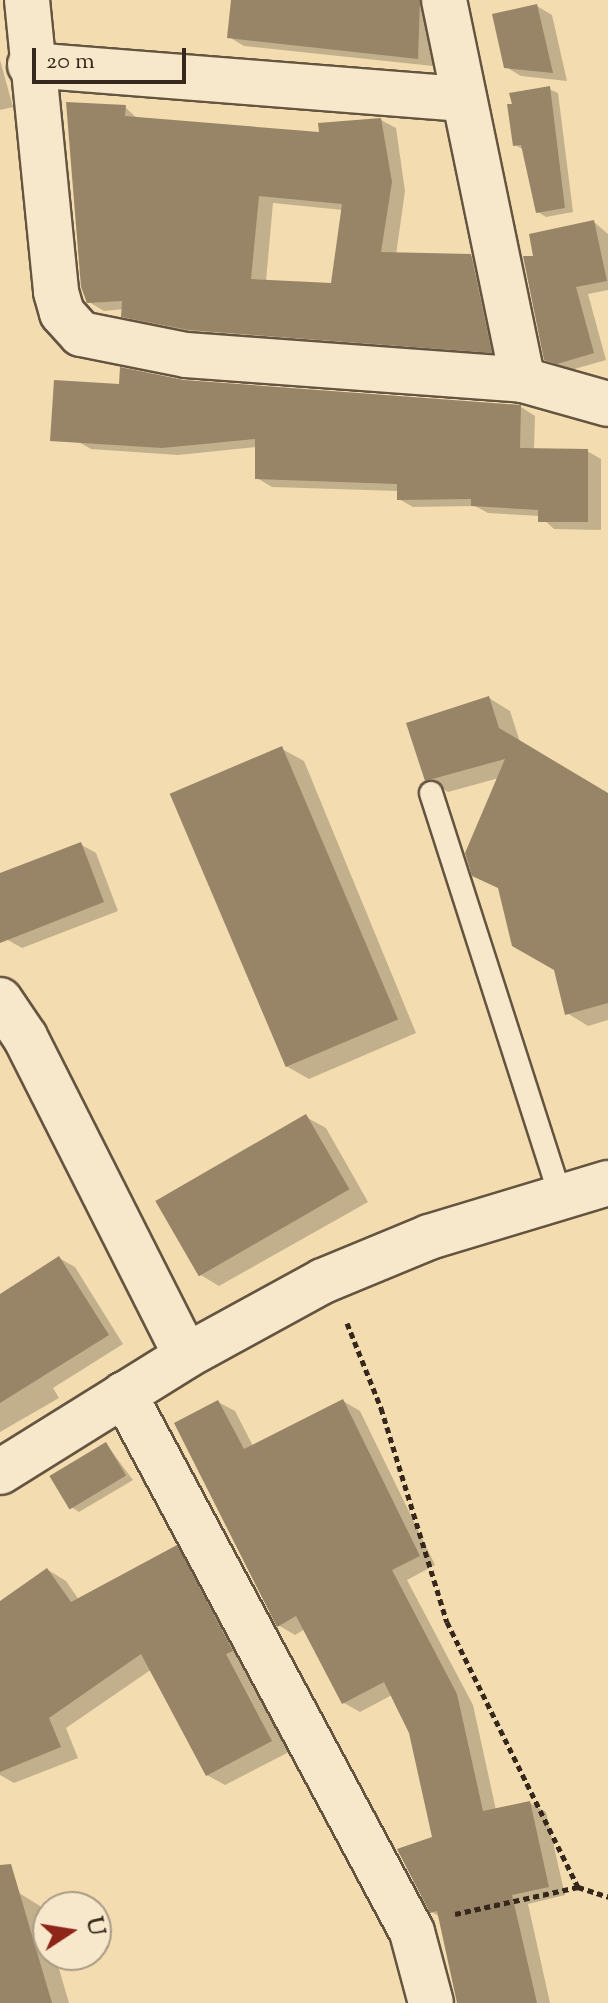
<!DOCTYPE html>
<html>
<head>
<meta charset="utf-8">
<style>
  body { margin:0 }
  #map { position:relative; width:608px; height:2003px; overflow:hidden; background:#f3dcaf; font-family:"Sorts Mill Goudy",serif }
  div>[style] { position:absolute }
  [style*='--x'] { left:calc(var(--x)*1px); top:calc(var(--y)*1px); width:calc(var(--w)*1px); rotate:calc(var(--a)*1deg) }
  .shadow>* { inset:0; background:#0003 }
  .building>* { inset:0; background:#988568; transform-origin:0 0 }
  .path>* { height:5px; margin-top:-2.5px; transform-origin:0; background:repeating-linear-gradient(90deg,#35271b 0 6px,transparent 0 10px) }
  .roads { filter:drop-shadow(2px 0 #645440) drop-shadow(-2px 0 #645440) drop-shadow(0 2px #645440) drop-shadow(0 -2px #645440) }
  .lane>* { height:22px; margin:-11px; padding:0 11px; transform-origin:11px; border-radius:11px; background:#f7e8cb }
  .street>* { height:44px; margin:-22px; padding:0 22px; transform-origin:22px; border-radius:22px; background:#f7e8cb }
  span { translate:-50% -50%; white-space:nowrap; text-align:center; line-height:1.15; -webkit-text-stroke:8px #f7e8cb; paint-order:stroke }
  .north { position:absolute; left:32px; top:1891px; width:80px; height:80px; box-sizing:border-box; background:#f7e8cb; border:2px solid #a99b85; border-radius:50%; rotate:78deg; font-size:22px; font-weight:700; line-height:32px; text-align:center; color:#35271b }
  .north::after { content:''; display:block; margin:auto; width:28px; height:36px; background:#8f2418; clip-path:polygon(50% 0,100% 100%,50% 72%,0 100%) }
  .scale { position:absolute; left:32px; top:48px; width:154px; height:36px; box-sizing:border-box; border:4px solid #35271b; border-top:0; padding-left:10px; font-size:24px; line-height:28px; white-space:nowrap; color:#35271b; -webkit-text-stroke:6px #f7e8cb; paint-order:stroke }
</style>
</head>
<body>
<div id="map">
  <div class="shadow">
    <div style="clip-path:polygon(233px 0,437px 0,433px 66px,244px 46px,229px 37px)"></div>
    <div style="clip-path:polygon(537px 6px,552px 15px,567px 81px,521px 76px,506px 67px)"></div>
    <div style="clip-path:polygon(0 60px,13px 107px,0 110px)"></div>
    <div style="clip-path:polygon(549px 89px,558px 93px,573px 212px,546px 217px,538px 212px,524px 150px,515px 145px,511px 94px)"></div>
    <div style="clip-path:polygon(evenodd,125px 107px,139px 120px,322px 135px,381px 120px,396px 128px,405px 191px,396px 255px,471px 256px,486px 265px,505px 360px,206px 337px,138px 324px,123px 315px,124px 309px,104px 311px,89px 302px,125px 107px,273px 203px,343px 210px,332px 285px,266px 281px,273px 203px)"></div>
    <div style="clip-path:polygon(594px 222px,608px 234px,608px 290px,588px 294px,606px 360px,571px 370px,546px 359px,536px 258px)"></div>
    <div style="clip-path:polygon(184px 382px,521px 407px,535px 416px,534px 450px,587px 451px,601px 459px,601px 530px,554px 529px,540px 516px,488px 513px,475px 506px,413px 507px,399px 499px,399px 491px,272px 487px,257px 478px,257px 447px,178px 455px,91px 449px,77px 441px,121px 386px)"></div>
    <div style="clip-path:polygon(489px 698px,510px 711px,520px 742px,608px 795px,608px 1020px,588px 1026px,567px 1013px,556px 969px,500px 889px,474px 875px,499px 778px,448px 792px,427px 779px)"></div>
    <div style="clip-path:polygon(282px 749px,304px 761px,416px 1033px,309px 1079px,286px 1066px)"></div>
    <div style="clip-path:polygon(80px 844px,96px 853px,118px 911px,22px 948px,6px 939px,0 924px,0 875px)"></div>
    <div style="clip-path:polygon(306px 1117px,326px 1128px,368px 1202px,219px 1286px,199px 1274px)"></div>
    <div style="clip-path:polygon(59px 1258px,75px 1267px,123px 1344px,53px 1388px,59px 1398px,0 1432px,0 1295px)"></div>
    <div style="clip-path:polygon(343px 1401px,360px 1411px,435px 1565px,407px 1580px,473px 1705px,496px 1810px,530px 1803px,546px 1812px,565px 1895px,528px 1904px,550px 2003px,461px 2003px,440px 1917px,432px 1912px,435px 1839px,411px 1732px,392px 1695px,360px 1712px,344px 1703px,305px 1629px,295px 1635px,278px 1625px,218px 1402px,235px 1411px,253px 1446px)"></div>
    <div style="clip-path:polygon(106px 1444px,133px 1480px,79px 1512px,71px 1507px)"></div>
    <div style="clip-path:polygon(177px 1548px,195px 1558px,250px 1661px,243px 1665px,289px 1752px,225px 1785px,207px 1775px,152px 1669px,66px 1728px,78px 1758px,14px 1783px,0 1775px,0 1603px,48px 1570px,66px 1581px,79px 1600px)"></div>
    <div style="clip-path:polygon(19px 1893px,40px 1906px,48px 1955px,55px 1955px,69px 2003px,0 2003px,0 1899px)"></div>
  </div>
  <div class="building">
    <div style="clip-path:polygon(231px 0,420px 0,418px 59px,227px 38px)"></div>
    <div style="clip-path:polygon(537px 4px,553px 73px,504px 68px,492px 14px)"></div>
    <div style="clip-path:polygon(550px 86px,565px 208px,536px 213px,521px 145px,513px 146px,507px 104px,512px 104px,509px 93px)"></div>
    <div style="clip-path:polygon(evenodd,66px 102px,126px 105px,125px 116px,319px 132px,318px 123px,381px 118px,392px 182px,381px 252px,471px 254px,492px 353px,189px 330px,121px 317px,122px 301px,87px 303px,81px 287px,66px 102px,259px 196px,342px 204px,331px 283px,251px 279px,259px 196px)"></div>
    <div style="clip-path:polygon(594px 220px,607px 281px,576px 287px,594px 353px,557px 364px,544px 360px,523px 256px,533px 256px,529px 234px)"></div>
    <div style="clip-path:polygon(120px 367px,184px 380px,521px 405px,520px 448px,588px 449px,588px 522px,538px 522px,538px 510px,471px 506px,471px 499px,397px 500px,397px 484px,255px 479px,255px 439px,162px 448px,50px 441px,54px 380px,119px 384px)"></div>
    <div style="clip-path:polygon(489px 696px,499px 728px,608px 793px,608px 1003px,565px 1015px,554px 970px,512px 946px,498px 888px,472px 876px,465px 853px,505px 759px,425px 781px,406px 723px)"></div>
    <div style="left:282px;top:746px;width:297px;height:122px;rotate:67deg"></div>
    <div style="clip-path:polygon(81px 842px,104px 902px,0 943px,0 873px)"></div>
    <div style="left:306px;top:1114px;width:87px;height:174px;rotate:60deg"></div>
    <div style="clip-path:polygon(59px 1256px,109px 1335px,0 1403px,0 1294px)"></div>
    <div style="clip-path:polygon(343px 1399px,420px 1556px,392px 1570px,457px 1694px,483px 1811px,530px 1801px,549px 1887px,512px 1895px,537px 2003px,457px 2003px,437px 1911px,430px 1913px,397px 1849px,432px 1837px,409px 1733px,384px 1682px,342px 1704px,296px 1616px,277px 1627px,174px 1423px,218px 1400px,244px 1449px)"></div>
    <div style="left:106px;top:1442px;width:39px;height:66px;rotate:59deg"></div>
    <div style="clip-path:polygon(177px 1545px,233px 1651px,226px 1654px,272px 1741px,206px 1776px,141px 1654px,49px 1718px,61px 1747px,0 1772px,0 1601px,47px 1568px,71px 1602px)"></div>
    <div style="clip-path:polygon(11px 1864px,52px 2003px,0 2003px,0 1865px)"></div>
  </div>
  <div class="path">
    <div style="--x:347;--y:1323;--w:92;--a:68.2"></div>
    <div style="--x:381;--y:1408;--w:224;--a:72.9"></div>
    <div style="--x:447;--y:1622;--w:296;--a:63.7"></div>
    <div style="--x:455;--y:1914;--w:126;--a:-12.4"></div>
    <div style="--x:578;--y:1887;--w:32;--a:18"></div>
  </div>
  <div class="roads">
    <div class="lane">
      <div style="--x:431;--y:793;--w:425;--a:72.2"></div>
    </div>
    <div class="street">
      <div style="--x:27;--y:0;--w:293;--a:84.3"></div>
      <div style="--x:56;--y:292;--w:22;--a:74"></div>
      <div style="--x:62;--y:313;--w:28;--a:48"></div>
      <div style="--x:81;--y:334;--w:107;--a:11.3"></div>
      <div style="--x:186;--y:355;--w:338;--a:4.2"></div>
      <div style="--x:523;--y:380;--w:88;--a:15.8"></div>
      <div style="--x:444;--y:0;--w:388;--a:78.3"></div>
      <div style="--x:30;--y:65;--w:435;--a:4.5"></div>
      <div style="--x:0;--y:1000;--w:45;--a:56"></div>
      <div style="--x:25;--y:1037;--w:357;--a:63.2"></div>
      <div style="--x:124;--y:1394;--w:610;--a:61.84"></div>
      <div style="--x:412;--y:1932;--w:73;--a:75"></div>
      <div style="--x:0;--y:1472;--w:219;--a:-31.9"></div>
      <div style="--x:186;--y:1356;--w:156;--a:-28.7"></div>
      <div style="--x:323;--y:1281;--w:115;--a:-22.5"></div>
      <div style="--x:429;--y:1237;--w:187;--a:-16.8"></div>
    </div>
  </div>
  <div class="north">U</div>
  <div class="scale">20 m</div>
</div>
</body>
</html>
